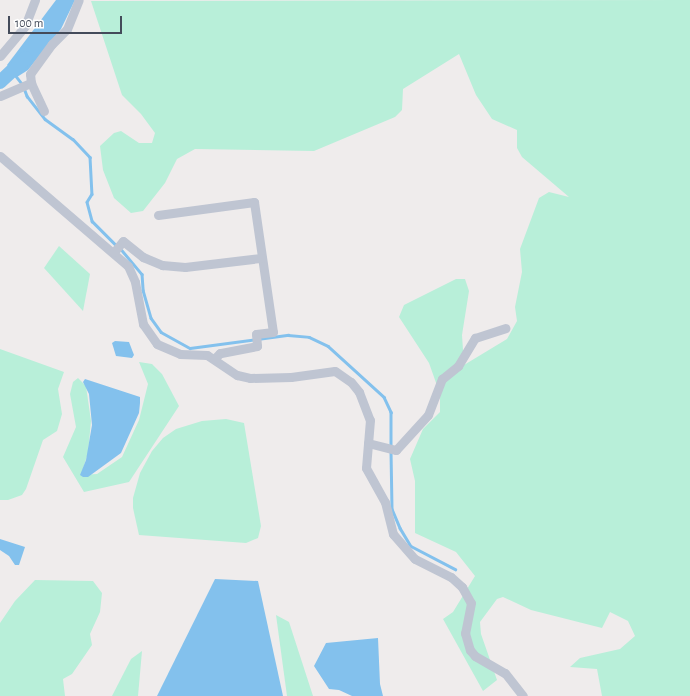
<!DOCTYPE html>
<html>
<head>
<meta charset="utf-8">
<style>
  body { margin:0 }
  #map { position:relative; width:690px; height:696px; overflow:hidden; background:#efecec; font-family:"Alegreya Sans",sans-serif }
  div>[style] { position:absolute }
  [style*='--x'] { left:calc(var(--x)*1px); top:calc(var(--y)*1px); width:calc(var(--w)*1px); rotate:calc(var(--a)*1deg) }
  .green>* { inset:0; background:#b8efd9 }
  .water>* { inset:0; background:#83c1ed }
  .stream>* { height:2.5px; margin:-1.25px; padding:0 1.25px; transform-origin:1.25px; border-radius:1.25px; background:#83c1ed }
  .river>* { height:14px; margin:-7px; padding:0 7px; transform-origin:7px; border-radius:7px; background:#83c1ed }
  .street>* { height:9px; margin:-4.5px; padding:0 4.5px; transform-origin:4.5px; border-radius:4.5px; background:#bfc5d2 }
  span { translate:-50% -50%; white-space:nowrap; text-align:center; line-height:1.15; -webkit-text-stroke:3.5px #fff; paint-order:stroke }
  .scale { position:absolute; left:8px; top:16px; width:114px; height:18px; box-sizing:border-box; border:2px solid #444b5a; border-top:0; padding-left:5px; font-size:12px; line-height:14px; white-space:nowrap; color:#444b5a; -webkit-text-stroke:3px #fff; paint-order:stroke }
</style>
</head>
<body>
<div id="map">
  <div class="green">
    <div style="clip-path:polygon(690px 0,690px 696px,602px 696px,597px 669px,570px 667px,580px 658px,620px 649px,635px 636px,628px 621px,610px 612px,602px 628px,531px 610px,503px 597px,497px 599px,480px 622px,481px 634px,497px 680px,483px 691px,443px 619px,453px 612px,475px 576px,456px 552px,415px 533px,415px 481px,410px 459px,423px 429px,440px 412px,440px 394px,429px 363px,399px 317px,404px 305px,456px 279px,465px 279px,469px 291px,462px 335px,464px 365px,507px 339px,517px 321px,515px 307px,522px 272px,520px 249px,539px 198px,549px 192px,569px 197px,522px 157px,517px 148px,517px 130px,492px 119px,476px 95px,459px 54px,403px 89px,402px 110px,395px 117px,314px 151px,195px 149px,177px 159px,165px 183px,143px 211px,131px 213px,114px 198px,103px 170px,100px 146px,114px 133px,121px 131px,139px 143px,152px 143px,155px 133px,141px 114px,122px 95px,91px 1px)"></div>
    <div style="clip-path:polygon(59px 246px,90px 274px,83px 311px,44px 268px)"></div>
    <div style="clip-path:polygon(0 349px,64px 372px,58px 389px,62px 414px,57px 431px,43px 440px,26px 489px,22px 495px,8px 500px,0 500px)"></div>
    <div style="clip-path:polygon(139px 362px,152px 364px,162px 374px,179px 406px,129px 482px,84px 492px,63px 457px,76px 427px,70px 394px,73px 382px,78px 378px,86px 386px,91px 421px,88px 453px,81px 475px,97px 474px,122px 457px,139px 420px,148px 384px)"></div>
    <div style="clip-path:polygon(226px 419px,244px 423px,261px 526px,258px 538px,246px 543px,139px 535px,133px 508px,133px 498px,140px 473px,152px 451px,163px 438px,176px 429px,202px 421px)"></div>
    <div style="clip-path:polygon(35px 580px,93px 581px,102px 593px,100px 612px,90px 634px,92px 645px,72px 674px,63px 679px,65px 696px,0 696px,0 623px,15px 601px)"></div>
    <div style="clip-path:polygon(276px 615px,289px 622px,313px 696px,287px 696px)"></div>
    <div style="clip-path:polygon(142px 651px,138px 696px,112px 696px,131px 659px)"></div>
  </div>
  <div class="water">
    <div style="clip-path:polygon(56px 0,75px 0,61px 29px,28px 70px,17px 77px,7px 65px)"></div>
    <div style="clip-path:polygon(115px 341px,129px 342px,134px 355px,132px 358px,116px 356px,112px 343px)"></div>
    <div style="clip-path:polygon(85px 379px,140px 397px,140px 403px,139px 413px,121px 453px,88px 477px,83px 477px,80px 475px,86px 460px,92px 425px,89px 394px,83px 382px)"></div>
    <div style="clip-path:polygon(0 539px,25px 547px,19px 565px,15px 565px,9px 556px,0 550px)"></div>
    <div style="clip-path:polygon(215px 579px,258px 581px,283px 696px,157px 696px)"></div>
    <div style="clip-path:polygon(378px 638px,380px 684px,383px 696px,352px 696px,339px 690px,329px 689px,314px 666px,326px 643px)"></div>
  </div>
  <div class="stream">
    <div style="--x:12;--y:71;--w:16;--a:52"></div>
    <div style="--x:24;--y:88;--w:9;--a:69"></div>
    <div style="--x:27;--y:96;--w:29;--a:52"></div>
    <div style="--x:45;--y:119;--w:34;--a:36"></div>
    <div style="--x:73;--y:139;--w:25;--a:47"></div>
    <div style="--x:90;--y:157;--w:37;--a:87"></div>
    <div style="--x:92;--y:194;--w:9;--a:122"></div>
    <div style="--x:87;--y:202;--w:20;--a:75"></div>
    <div style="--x:92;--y:221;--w:34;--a:45"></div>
    <div style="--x:120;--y:248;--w:34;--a:50"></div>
    <div style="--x:142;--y:274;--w:16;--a:86"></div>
    <div style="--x:143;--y:290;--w:29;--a:74"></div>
    <div style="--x:151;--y:318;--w:17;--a:54"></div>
    <div style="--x:161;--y:332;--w:33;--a:29"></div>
    <div style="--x:190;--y:348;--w:99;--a:-7.6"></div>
    <div style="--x:288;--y:335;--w:21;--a:5"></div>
    <div style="--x:309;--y:337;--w:21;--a:25"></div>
    <div style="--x:328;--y:346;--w:76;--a:42.3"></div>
    <div style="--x:384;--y:397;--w:17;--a:65"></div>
    <div style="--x:391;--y:412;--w:34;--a:90"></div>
    <div style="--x:391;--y:451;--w:58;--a:89"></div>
    <div style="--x:392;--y:509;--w:21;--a:67"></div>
    <div style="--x:400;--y:528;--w:21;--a:59"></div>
    <div style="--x:411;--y:546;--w:50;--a:27.6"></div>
  </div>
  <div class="river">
    <div style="--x:0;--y:82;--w:35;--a:-43"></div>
  </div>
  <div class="street">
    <div style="--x:0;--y:56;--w:39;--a:-50"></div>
    <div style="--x:25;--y:26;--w:28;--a:-69"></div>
    <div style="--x:0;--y:96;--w:34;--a:-23"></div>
    <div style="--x:44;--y:111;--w:31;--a:-115"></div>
    <div style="--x:31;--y:83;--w:9;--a:-96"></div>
    <div style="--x:30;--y:74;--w:37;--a:-54"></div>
    <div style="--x:52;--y:44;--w:21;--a:-45"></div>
    <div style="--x:67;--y:29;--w:31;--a:-68"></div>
    <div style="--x:0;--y:156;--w:169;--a:40.7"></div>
    <div style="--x:128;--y:266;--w:17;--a:66"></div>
    <div style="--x:135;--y:282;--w:43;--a:79.2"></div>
    <div style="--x:143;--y:324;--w:24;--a:55"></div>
    <div style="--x:157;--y:344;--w:25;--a:23"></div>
    <div style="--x:180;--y:354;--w:27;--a:2"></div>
    <div style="--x:207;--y:355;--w:36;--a:34"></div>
    <div style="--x:237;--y:375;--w:13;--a:13"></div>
    <div style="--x:250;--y:378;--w:41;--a:-1.4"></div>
    <div style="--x:291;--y:377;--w:44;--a:-7.8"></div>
    <div style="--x:335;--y:371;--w:19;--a:35"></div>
    <div style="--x:351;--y:382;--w:13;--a:51"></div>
    <div style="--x:359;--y:392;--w:30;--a:69"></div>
    <div style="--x:370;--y:420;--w:48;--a:94.8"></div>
    <div style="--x:366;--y:468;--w:39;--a:61"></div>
    <div style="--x:385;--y:502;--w:33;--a:76"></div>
    <div style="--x:393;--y:534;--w:33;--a:49"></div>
    <div style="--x:415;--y:559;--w:40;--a:26.6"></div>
    <div style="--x:451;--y:577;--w:15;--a:42"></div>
    <div style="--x:462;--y:587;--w:18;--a:61"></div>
    <div style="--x:471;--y:603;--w:31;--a:101"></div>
    <div style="--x:465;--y:633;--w:18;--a:74"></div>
    <div style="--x:470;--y:650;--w:8;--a:50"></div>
    <div style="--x:475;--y:656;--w:34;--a:30"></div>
    <div style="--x:505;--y:673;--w:29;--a:52"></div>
    <div style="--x:158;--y:215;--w:97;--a:-7.7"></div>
    <div style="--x:254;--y:202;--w:131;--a:81.7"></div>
    <div style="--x:273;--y:332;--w:17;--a:173"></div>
    <div style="--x:256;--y:334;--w:12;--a:85"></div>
    <div style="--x:257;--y:346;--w:38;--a:169"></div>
    <div style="--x:220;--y:353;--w:8;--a:135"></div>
    <div style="--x:114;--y:252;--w:14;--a:-51"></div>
    <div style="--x:123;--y:241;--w:26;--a:39"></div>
    <div style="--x:143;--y:257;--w:21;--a:23"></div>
    <div style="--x:162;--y:265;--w:23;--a:5"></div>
    <div style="--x:185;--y:267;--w:77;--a:-6.8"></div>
    <div style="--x:368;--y:443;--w:29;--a:14"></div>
    <div style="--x:396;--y:450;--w:47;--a:-47.6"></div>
    <div style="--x:428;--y:415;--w:39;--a:-69"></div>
    <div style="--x:442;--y:379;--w:21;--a:-39"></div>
    <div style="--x:458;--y:366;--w:33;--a:-59"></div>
    <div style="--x:475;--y:338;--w:32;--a:-18"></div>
  </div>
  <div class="scale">100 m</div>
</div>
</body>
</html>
